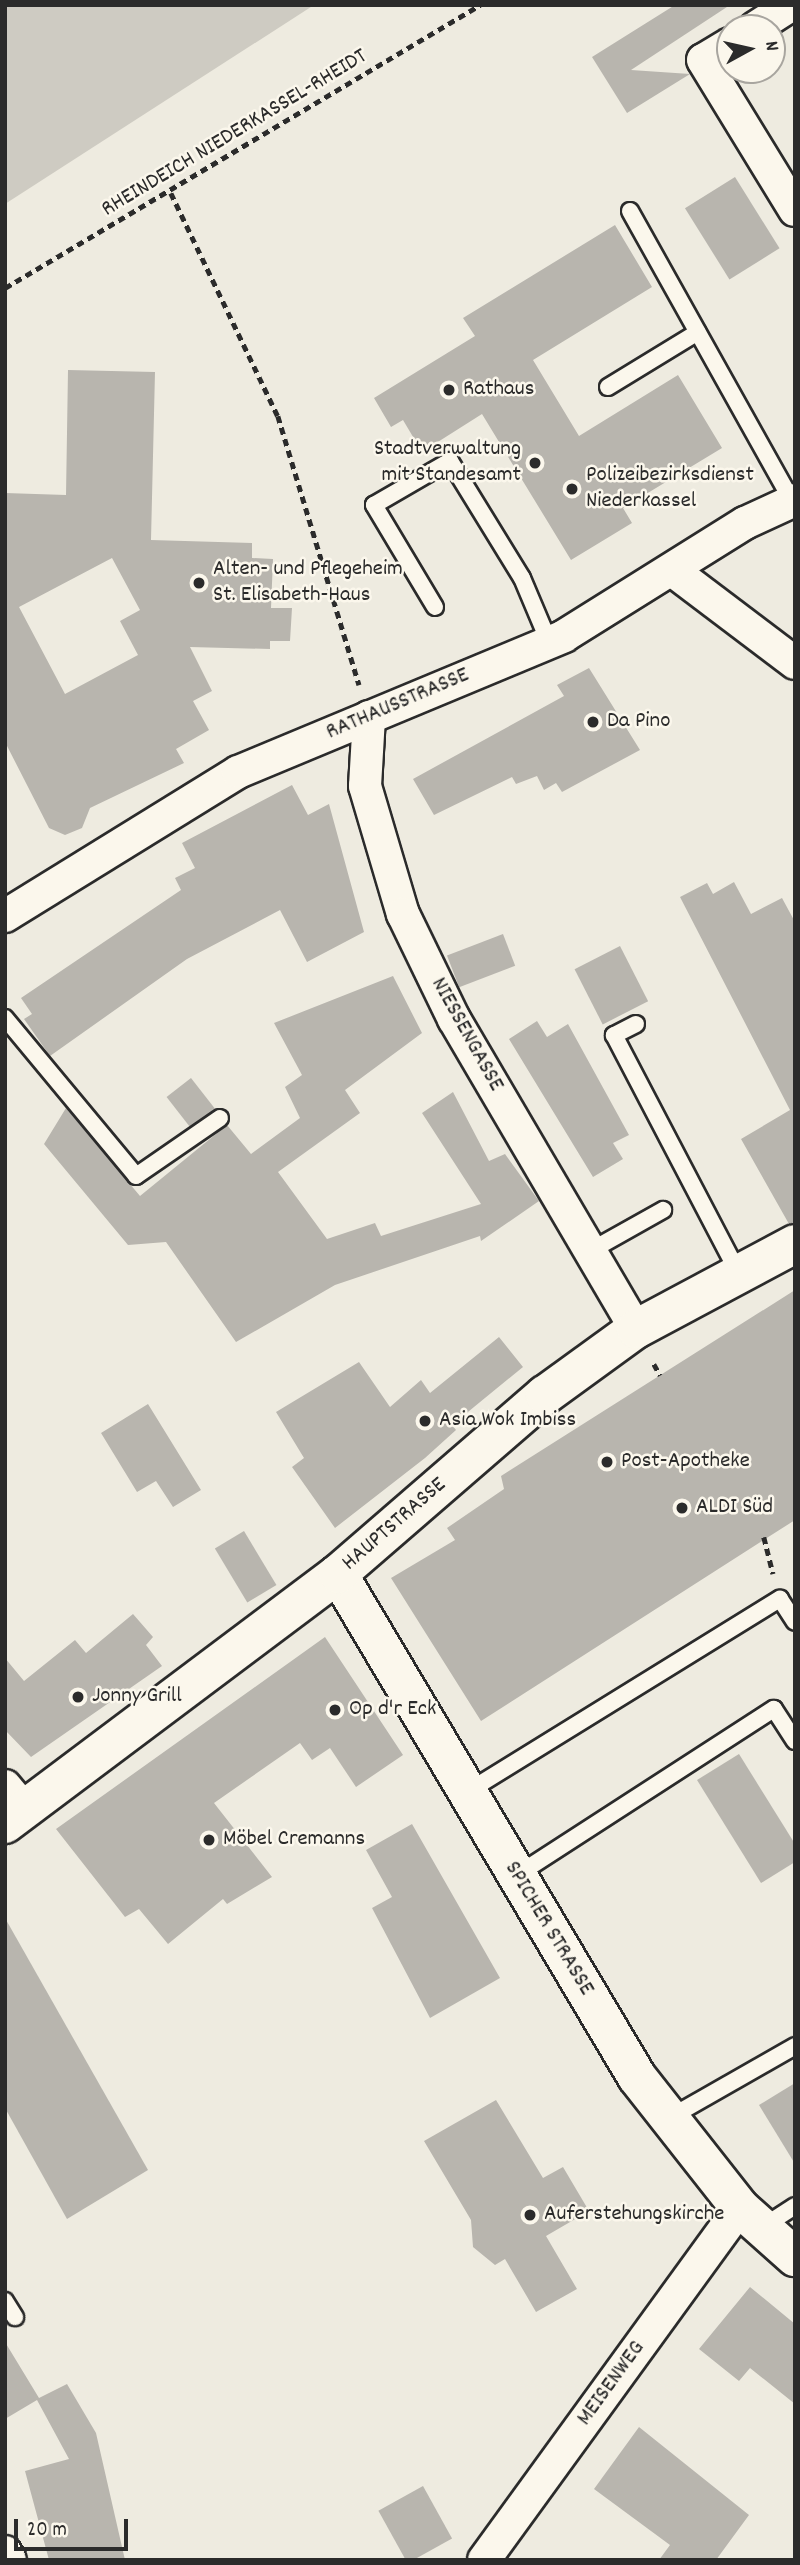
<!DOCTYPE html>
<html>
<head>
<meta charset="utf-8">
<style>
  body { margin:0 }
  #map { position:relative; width:800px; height:2565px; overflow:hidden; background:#eeebe0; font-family:Dekko,sans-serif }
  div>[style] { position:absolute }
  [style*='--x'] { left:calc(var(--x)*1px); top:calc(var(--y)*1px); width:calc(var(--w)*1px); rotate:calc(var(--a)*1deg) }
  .green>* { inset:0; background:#cecbc2 }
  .building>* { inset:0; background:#b8b5ae; transform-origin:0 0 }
  .path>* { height:4.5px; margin-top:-2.25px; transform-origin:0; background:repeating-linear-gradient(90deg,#2b2b2b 0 7px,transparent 0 12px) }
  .roads { filter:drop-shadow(2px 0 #2b2b2b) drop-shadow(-2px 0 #2b2b2b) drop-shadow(0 2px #2b2b2b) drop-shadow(0 -2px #2b2b2b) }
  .lane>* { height:16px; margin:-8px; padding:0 8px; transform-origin:8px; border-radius:8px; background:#fbf7ec }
  .street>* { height:32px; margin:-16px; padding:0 16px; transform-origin:16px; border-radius:16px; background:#fbf7ec }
  .secondary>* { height:38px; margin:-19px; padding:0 19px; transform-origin:19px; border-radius:19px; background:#fbf7ec }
  .dots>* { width:19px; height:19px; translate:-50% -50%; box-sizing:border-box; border:4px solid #fbf7ec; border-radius:50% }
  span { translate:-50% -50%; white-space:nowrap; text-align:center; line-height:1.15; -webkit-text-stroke:5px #fbf7ec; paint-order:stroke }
  .street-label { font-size:23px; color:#2b2b2b }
  .poi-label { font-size:23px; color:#2b2b2b }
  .left { translate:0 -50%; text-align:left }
  .right { translate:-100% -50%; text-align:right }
  .frame { position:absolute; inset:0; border:7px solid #2b2b2b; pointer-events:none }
  .north { position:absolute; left:716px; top:14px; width:70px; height:70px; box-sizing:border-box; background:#fbf7ec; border:2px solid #a8a59f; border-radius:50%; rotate:82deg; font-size:19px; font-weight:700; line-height:28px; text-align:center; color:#2b2b2b }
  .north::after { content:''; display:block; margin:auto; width:24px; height:32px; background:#2b2b2b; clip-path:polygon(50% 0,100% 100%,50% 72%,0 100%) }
  .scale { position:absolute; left:14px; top:2519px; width:114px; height:32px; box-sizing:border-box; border:4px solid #2b2b2b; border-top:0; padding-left:9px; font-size:21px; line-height:24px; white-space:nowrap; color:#2b2b2b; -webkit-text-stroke:5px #fbf7ec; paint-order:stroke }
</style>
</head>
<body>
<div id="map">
  <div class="green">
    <div style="clip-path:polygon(5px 5px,314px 5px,5px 204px)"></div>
  </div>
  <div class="building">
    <div style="clip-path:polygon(675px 5px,730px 5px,631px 70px,690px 74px,627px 113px,592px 57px)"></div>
    <div style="left:735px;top:177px;width:84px;height:59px;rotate:58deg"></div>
    <div style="clip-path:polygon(615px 225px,652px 287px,533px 360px,579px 436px,678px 375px,722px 448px,623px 508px,632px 523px,571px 560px,482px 414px,422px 452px,403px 420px,391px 427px,374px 398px,475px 336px,463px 318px)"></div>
    <div style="clip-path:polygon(evenodd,68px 370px,155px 372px,151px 540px,252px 543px,252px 558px,273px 559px,271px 608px,292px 608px,290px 641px,270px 641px,270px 649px,190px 647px,212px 691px,193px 701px,209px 730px,176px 749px,184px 763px,90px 808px,82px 828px,65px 835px,49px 828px,5px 742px,5px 493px,66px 495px,68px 370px,112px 558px,140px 610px,120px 621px,138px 655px,65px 694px,19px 607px,112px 558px)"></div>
    <div style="clip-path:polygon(589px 668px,640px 750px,562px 792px,556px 783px,544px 790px,537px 776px,516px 784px,512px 777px,434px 815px,413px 779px,564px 696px,557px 685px)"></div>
    <div style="clip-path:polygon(292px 785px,308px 815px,329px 804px,364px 932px,307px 962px,280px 910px,187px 959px,50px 1056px,24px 1019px,32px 1014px,21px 998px,181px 890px,175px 878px,195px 868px,182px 843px)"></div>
    <div style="clip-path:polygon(734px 882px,751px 914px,782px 898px,795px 922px,795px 1222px,789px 1224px,741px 1139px,790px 1110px,680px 897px,707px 883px,713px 894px)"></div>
    <div style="left:503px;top:934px;width:34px;height:60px;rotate:69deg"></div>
    <div style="left:620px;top:946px;width:62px;height:51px;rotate:63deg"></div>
    <div style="clip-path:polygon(393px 976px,422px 1033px,345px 1090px,360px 1113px,278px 1172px,327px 1239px,375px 1223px,381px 1236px,481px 1204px,422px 1113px,453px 1092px,489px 1161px,505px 1154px,539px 1201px,481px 1241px,480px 1236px,335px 1285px,236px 1342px,166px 1242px,128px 1245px,44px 1144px,66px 1108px,140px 1196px,227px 1125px,251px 1154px,300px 1118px,285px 1087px,302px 1075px,274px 1023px)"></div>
    <div style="clip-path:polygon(537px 1021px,547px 1037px,568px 1024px,629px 1135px,613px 1143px,623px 1159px,593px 1177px,509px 1039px)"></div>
    <div style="left:191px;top:1078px;width:39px;height:31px;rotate:52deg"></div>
    <div style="clip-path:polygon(795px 1290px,795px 1520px,481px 1721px,391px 1578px,455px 1540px,447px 1528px,504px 1489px,501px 1476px)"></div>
    <div style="clip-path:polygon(499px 1337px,523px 1367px,452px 1425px,456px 1430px,425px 1458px,335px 1528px,292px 1467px,304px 1458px,276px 1412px,359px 1362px,390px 1407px,421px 1380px,430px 1393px)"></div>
    <div style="clip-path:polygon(148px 1404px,201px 1490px,173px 1507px,156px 1481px,137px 1492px,101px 1433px)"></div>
    <div style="left:244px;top:1531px;width:63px;height:34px;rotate:59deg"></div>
    <div style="clip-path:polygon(133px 1614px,153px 1637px,146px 1645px,162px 1666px,31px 1757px,5px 1730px,5px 1658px,24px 1681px,75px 1640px,86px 1653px)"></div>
    <div style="clip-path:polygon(325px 1637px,403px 1755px,356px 1787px,330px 1748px,312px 1760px,300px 1743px,214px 1803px,272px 1877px,227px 1904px,223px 1899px,168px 1944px,139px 1909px,125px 1917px,56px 1829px)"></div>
    <div style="clip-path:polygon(739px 1754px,795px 1844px,795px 1862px,761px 1883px,697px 1780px)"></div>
    <div style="clip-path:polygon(412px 1824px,500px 1978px,430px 2018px,372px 1908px,392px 1897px,366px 1850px)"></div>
    <div style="clip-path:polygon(5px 1918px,148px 2170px,67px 2219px,5px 2108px)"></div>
    <div style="clip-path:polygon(795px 2083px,795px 2164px,759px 2105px)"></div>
    <div style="clip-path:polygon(496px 2100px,543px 2178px,563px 2167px,589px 2211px,546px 2236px,577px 2289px,536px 2312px,505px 2259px,495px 2265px,473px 2247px,471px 2220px,424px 2141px)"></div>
    <div style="clip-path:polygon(750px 2287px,795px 2324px,795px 2404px,750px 2368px,739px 2381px,699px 2349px)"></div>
    <div style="clip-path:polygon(5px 2342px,39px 2398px,67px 2384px,96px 2433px,125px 2560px,49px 2560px,25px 2471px,69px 2459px,37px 2400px,5px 2419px)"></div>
    <div style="clip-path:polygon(639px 2427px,749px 2515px,716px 2560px,659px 2560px,670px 2545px,594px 2489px)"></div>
    <div style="left:423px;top:2486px;width:60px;height:51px;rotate:61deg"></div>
  </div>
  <div class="path">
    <div style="--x:171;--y:193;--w:247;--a:64.4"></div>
    <div style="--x:278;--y:416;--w:281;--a:73.2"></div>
    <div style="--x:5;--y:288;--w:553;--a:-30.79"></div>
    <div style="--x:654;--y:1364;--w:13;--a:61"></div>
    <div style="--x:764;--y:1537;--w:38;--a:76"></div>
  </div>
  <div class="roads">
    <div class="lane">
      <div style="--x:630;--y:211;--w:332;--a:60.8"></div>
      <div style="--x:608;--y:387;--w:105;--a:-31.4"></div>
      <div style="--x:435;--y:607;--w:119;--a:-120.9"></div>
      <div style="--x:374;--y:505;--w:88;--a:-30.1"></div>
      <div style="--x:450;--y:461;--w:137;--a:58.4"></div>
      <div style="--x:522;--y:578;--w:69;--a:67.1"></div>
      <div style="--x:5;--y:1018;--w:205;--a:50.3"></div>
      <div style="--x:136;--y:1176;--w:102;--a:-34.6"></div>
      <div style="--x:636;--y:1024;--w:25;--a:153"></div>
      <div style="--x:614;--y:1035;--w:270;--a:62.4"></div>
      <div style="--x:590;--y:1251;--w:84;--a:-29.3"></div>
      <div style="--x:467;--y:1792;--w:368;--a:-31.7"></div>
      <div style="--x:780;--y:1599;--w:27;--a:57"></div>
      <div style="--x:517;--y:1875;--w:306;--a:-32.9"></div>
      <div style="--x:774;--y:1709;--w:38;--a:57"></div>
      <div style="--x:669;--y:2118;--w:145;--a:-29.7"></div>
      <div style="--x:761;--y:2228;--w:40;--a:-32.9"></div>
      <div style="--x:5;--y:2301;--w:19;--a:58"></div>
    </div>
    <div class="street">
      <div style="--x:755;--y:28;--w:43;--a:-32.6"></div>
      <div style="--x:730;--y:44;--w:31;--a:149"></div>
      <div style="--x:703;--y:60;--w:176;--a:58.5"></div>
      <div style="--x:672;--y:570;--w:154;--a:37.1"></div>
      <div style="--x:369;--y:717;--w:69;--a:93.3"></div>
      <div style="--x:365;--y:786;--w:134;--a:73.5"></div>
      <div style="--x:403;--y:914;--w:117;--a:64.1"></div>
      <div style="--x:454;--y:1019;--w:359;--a:59.6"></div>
      <div style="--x:5;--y:916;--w:274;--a:-31.7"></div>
      <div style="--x:238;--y:772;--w:353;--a:-22.6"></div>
      <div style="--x:564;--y:636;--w:213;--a:-32"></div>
      <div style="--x:745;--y:523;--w:55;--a:-24.7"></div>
      <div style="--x:5;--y:1786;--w:30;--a:50"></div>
      <div style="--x:5;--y:2552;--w:9;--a:58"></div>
      <div style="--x:484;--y:2560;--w:435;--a:-54"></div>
    </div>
    <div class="secondary">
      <div style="--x:338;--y:1574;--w:585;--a:59.27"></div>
      <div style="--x:637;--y:2077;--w:167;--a:51.8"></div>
      <div style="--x:740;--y:2208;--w:74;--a:41.7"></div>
      <div style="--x:5;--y:1824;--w:416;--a:-36.9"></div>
      <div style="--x:338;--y:1574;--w:274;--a:-40.9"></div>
      <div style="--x:545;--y:1395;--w:112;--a:-36"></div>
      <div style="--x:636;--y:1329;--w:180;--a:-28.1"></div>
    </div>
  </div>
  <div class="dots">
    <div style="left:449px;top:390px;background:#2b2b2b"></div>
    <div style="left:535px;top:463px;background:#2b2b2b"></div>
    <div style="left:572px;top:489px;background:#2b2b2b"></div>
    <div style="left:199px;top:583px;background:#2b2b2b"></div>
    <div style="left:593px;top:722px;background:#2b2b2b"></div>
    <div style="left:425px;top:1421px;background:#2b2b2b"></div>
    <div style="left:607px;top:1462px;background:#2b2b2b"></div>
    <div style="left:682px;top:1508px;background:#2b2b2b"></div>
    <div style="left:78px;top:1697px;background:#2b2b2b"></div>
    <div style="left:335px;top:1710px;background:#2b2b2b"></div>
    <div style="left:209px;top:1840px;background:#2b2b2b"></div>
    <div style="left:530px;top:2215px;background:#2b2b2b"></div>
  </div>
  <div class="street-label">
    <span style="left:235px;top:134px;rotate:-31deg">RHEINDEICH NIEDERKASSEL-RHEIDT</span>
    <span style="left:398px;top:705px;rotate:-23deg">RATHAUSSTRASSE</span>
    <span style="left:466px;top:1035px;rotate:61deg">NIESSENGASSE</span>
    <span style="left:395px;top:1525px;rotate:-41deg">HAUPTSTRASSE</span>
    <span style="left:548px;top:1929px;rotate:59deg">SPICHER STRASSE</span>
    <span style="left:612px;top:2384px;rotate:-54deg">MEISENWEG</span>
  </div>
  <div class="poi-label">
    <span class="left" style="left:463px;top:390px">Rathaus</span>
    <span class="right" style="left:521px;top:463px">Stadtverwaltung<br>mit Standesamt</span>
    <span class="left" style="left:586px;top:489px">Polizeibezirksdienst<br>Niederkassel</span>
    <span class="left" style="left:213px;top:583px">Alten- und Pflegeheim<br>St. Elisabeth-Haus</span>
    <span class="left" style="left:607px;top:722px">Da Pino</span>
    <span class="left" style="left:439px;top:1421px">Asia Wok Imbiss</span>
    <span class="left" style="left:621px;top:1462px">Post-Apotheke</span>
    <span class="left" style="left:696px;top:1508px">ALDI Süd</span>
    <span class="left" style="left:92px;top:1697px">Jonny Grill</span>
    <span class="left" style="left:349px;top:1710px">Op d'r Eck</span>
    <span class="left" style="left:223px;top:1840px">Möbel Cremanns</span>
    <span class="left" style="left:544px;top:2215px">Auferstehungskirche</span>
  </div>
  <div class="frame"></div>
  <div class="north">N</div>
  <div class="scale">20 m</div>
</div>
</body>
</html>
